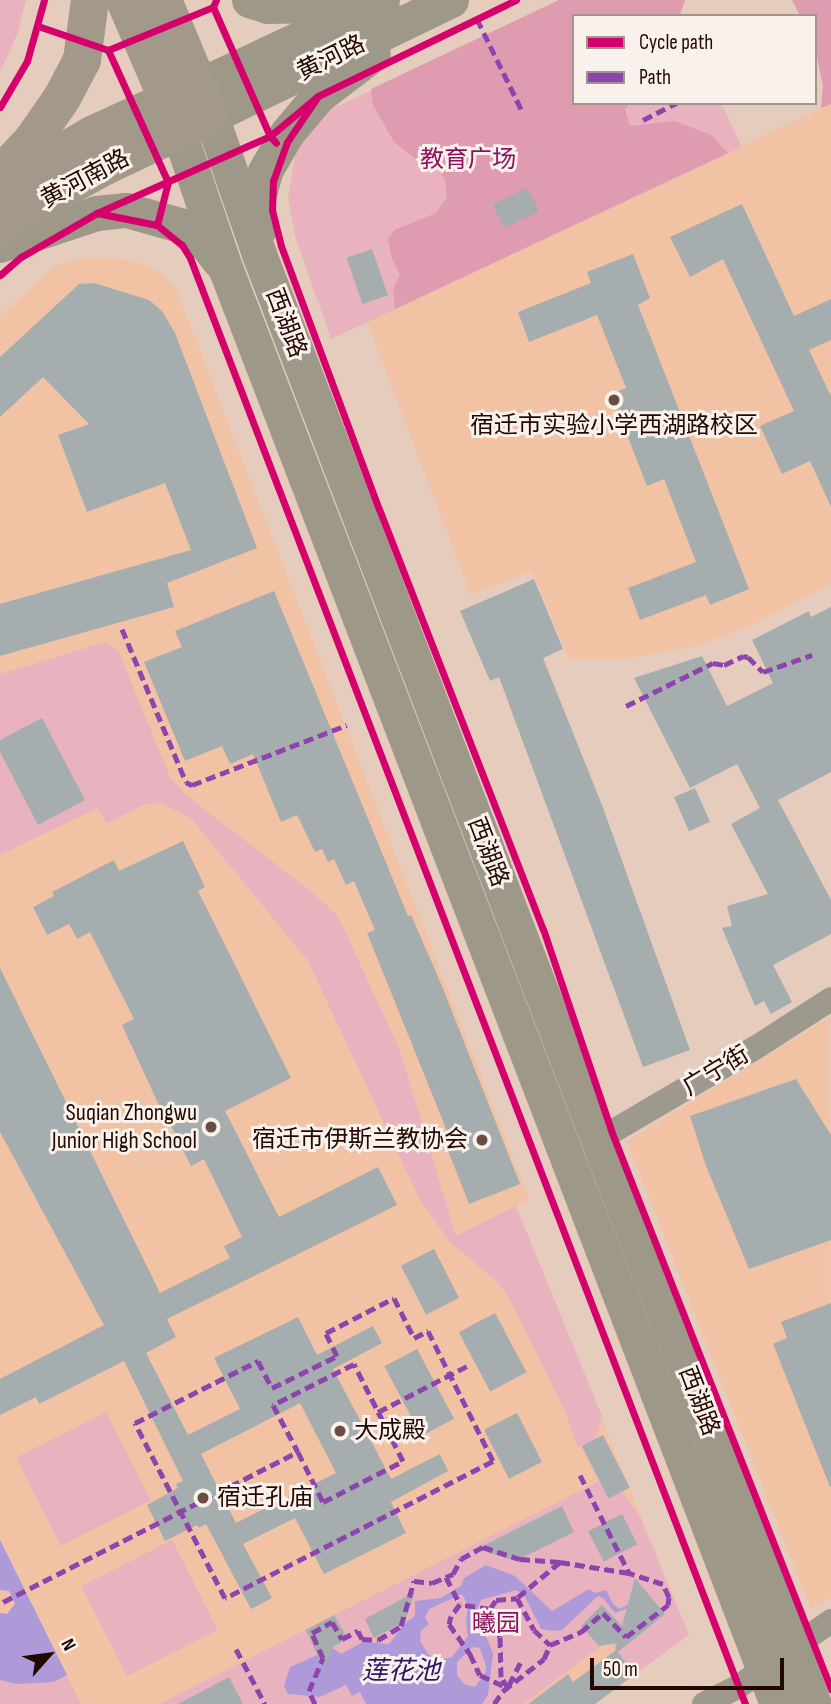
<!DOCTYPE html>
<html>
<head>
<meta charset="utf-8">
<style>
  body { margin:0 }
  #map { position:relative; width:831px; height:1704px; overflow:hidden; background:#e5ccbd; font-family:"Sofia Sans Condensed","Noto Sans SC",sans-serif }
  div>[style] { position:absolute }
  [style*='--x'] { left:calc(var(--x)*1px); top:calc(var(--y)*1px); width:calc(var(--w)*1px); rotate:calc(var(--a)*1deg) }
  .built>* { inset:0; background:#f2c2a5 }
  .green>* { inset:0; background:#e8b3bf; transform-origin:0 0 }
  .forest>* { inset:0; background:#df9cb0 }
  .water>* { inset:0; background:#ae9ad9 }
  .building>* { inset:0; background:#a5adaf; transform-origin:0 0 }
  .minor>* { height:24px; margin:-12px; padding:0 12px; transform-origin:12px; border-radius:12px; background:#9d9a8d }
  .secondary>* { height:35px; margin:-17.5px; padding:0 17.5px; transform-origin:17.5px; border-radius:17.5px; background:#9e9889 }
  .primary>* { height:38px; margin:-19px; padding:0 19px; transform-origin:19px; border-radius:19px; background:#a3998a }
  .quiet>* { height:5px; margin-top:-2.5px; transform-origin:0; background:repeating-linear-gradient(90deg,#8e44ad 0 10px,transparent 0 15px) }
  .cycleway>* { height:7px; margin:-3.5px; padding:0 3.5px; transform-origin:3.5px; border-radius:3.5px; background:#d6006c }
  .dots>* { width:19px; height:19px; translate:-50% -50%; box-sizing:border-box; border:4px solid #f9f1ec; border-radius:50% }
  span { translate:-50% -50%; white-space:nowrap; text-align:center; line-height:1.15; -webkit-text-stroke:6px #f9f1ec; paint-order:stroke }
  .street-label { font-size:24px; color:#230800 }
  .park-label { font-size:24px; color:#8f115d }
  .poi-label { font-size:24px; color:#230800 }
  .right { translate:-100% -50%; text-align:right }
  .left { translate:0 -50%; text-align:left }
  .water-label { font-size:26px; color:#301368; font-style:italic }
  .legend { position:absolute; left:572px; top:14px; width:245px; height:91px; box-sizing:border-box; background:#f9f1ec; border:2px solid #a3948e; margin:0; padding:9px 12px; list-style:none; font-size:21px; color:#230800 }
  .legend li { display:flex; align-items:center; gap:14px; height:35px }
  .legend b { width:35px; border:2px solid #a3948e }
  .north { position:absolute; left:14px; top:1620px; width:70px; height:70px; -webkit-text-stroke:5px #f9f1ec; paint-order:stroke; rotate:62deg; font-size:19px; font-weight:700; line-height:28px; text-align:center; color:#230800 }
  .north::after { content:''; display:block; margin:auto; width:24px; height:32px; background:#230800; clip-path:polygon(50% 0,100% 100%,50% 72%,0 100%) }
  .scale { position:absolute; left:590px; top:1658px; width:194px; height:32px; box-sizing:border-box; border:4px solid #230800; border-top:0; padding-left:9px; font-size:21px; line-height:24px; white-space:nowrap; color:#230800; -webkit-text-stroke:5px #f9f1ec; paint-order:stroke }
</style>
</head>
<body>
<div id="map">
  <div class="built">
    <div style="clip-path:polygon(831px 104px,831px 584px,750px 626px,689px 648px,623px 659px,569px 659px,532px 571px,471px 595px,367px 322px)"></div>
    <div style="clip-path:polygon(109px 257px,147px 265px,164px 276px,176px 289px,529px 1199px,516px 1207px,689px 1635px,595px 1704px,0 1704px,0 316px,55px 266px,83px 258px)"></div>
    <div style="clip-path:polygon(830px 1017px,831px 1597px,811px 1609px,627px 1141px)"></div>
  </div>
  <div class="green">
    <div style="clip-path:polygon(0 0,26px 0,18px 32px,0 72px)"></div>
    <div style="clip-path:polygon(559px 0,685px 0,680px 16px,574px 16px,574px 103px,721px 103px,742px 147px,331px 339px,295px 236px,288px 198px,296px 149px,318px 120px,332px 109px)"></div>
    <div style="clip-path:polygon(106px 642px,119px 652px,170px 777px,186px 795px,312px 892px,338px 916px,399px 1048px,456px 1236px,516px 1206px,602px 1416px,596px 1438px,578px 1448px,566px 1413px,507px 1294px,495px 1280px,449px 1241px,419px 1198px,308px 961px,191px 818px,160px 803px,145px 804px,106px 824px,98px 808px,0 855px,0 674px)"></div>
    <div style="left:106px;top:1412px;width:99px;height:101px;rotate:63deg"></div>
    <div style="clip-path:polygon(611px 1475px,639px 1515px,689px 1635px,635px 1674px,609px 1640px,524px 1704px,159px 1704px)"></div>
    <div style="left:172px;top:1540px;width:101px;height:102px;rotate:63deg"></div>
    <div style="clip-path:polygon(67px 1675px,81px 1704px,0 1704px,0 1680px,16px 1684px,54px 1682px)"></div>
  </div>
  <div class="forest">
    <div style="clip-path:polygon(559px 0,685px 0,679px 16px,574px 16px,574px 103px,630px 103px,625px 109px,630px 126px,675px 121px,711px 135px,728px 153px,395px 309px,393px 289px,400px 275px,392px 259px,388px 240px,394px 230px,436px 213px,447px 197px,445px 180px,439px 169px,417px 160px,394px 142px,373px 105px,371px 89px)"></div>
    <div style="clip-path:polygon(792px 0,831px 0,831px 104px,821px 108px,823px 86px,815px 48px,815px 16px,800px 16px)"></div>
  </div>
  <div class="water">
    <div style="clip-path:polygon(0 1540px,67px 1675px,54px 1682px,16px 1684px,0 1680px,0 1613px,7px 1614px,15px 1604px,9px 1591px,0 1590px)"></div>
    <div style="clip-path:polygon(evenodd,486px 1565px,515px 1576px,552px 1611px,589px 1589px,595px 1593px,606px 1590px,613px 1604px,620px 1609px,633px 1602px,636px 1605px,615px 1613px,603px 1598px,598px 1596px,562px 1630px,554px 1631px,541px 1629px,525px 1597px,516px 1590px,481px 1600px,477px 1609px,478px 1618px,493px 1653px,488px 1695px,482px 1704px,366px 1704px,360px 1692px,352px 1696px,346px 1685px,320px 1697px,288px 1694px,284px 1686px,290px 1667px,333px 1648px,341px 1654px,363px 1642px,389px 1644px,405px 1623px,415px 1616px,415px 1601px,441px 1598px,461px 1586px,464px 1578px,486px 1565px,462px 1594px,468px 1605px,466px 1622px,468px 1636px,452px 1657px,438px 1660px,428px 1654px,420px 1641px,421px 1631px,429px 1624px,425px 1618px,429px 1609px,462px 1594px,486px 1565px,473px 1647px,480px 1648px,486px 1666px,486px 1672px,475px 1687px,464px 1684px,457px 1675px,457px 1662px,473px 1647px)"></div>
  </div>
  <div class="building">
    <div style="left:528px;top:188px;width:26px;height:39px;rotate:65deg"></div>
    <div style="clip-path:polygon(742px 204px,794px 316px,831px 299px,831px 340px,809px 350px,831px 396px,831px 507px,810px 461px,782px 474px,760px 426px,794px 411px,723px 259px,690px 277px,670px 237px)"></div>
    <div style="left:372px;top:249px;width:49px;height:27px;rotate:71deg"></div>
    <div style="clip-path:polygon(633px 254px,650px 298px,638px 305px,749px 589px,710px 605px,706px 595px,640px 620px,628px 588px,696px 562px,664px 479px,647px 486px,611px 394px,626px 388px,597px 315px,529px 342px,518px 312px,591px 283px,587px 272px)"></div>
    <div style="clip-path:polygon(94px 283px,149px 300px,162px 311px,175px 333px,257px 548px,167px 583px,174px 607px,0 656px,0 604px,191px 550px,165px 483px,87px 512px,58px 435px,89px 424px,43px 377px,0 417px,0 357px,79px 284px)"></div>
    <div style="clip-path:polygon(534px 579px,563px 649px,543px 658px,602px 805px,690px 1050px,643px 1067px,499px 677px,490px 681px,460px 611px)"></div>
    <div style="clip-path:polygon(274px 591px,408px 916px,411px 915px,442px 986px,520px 1184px,469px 1204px,443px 1138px,449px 1136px,367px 933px,375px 930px,354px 881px,346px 885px,334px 859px,328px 862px,322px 849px,315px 852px,297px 815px,281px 822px,253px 754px,230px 764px,222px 746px,185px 761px,144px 662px,182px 647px,175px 631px)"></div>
    <div style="clip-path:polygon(831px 607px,831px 772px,778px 800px,831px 900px,831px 934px,773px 965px,792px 1002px,771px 1014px,764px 1001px,755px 1006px,722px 928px,732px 926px,727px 906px,768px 894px,731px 824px,760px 808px,737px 764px,690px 788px,634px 678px,702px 656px,727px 706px,773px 683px,752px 640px,809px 611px,811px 617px)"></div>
    <div style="clip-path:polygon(42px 718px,85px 800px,38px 825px,0 752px,0 740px)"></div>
    <div style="left:695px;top:788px;width:37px;height:23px;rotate:66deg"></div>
    <div style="clip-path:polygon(evenodd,183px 841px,205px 887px,198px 891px,291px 1078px,225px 1111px,279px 1217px,378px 1167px,397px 1205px,167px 1319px,176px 1337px,146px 1353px,188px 1435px,240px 1409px,214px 1358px,298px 1317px,317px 1355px,373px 1326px,382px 1343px,333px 1369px,391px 1479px,440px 1454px,448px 1471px,391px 1502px,406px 1533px,324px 1574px,295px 1518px,243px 1544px,272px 1598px,251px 1609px,206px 1524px,199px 1528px,197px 1525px,165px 1541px,147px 1505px,178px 1488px,176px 1484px,183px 1481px,124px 1361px,39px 1404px,36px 1397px,0 1415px,0 1379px,104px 1325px,0 1132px,0 968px,160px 1293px,230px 1258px,224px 1246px,242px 1237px,204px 1159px,191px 1166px,170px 1124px,168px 1125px,122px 1025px,134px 1019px,90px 932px,77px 939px,69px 924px,47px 935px,33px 907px,54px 896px,52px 892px,114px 860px,119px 871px,183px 841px,300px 1403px,336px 1473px,236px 1523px,201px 1454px,300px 1403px)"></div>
    <div style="clip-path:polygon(796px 1079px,831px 1135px,831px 1240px,749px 1269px,706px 1166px,690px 1116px)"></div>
    <div style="left:434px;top:1249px;width:55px;height:37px;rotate:63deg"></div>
    <div style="clip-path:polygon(831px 1303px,831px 1487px,830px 1487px,773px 1344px,787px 1338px,781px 1322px)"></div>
    <div style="left:495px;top:1313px;width:67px;height:41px;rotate:62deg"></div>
    <div style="left:417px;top:1349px;width:79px;height:37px;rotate:62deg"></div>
    <div style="left:517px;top:1413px;width:55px;height:37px;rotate:63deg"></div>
    <div style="left:603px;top:1435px;width:59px;height:24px;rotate:63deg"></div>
    <div style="clip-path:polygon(562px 1506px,574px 1532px,516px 1561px,477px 1549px)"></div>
    <div style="left:622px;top:1514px;width:34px;height:38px;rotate:63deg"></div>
    <div style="clip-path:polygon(635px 1578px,665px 1614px,618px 1652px,635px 1674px,595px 1704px,528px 1704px,568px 1674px,573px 1682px,615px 1651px,617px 1643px,599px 1646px,581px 1626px,602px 1605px,622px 1626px)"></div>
    <div style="clip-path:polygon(415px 1592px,405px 1621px,374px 1638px,365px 1619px)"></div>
    <div style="clip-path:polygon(334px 1615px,348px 1639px,333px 1647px,324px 1670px,306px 1630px)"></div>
    <div style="clip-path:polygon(229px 1677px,243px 1704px,178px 1704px)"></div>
  </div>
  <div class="minor">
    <div style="--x:598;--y:1140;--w:182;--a:-30.4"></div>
    <div style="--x:755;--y:1048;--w:90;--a:-32.8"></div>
    <div style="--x:704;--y:1704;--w:38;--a:-27"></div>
    <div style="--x:738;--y:1687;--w:114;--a:-35.4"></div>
  </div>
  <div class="secondary">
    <div style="--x:249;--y:0;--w:19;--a:18"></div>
    <div style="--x:267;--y:6;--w:60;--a:-1"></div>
    <div style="--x:327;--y:5;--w:25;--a:-11"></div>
    <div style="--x:382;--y:0;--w:236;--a:155"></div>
    <div style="--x:168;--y:100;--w:180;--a:71.2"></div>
    <div style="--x:226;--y:270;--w:1536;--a:68.98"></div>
    <div style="--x:451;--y:0;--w:267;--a:154.2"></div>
    <div style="--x:211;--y:116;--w:146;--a:70.8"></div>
    <div style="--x:259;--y:254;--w:1553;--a:69.06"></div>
    <div style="--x:259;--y:229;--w:31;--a:-92"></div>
    <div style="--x:258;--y:198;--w:28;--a:-75"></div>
    <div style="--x:265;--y:171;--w:44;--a:-59.9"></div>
    <div style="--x:287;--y:133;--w:48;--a:-50"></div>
    <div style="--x:318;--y:96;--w:69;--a:-37.4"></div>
    <div style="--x:0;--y:245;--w:102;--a:-18.3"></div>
    <div style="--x:97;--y:213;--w:29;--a:-6"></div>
    <div style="--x:126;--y:210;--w:59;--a:15.7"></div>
    <div style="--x:183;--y:226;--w:23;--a:34"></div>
    <div style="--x:202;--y:239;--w:28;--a:52"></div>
  </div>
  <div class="primary">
    <div style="--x:1;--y:174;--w:45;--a:-46.8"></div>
    <div style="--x:32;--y:141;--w:52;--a:-55.1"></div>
    <div style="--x:62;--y:98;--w:43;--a:-62.2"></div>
    <div style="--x:82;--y:60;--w:61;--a:-82.4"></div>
    <div style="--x:0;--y:189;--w:107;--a:-30.4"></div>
    <div style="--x:92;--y:135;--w:84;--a:-24.7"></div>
    <div style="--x:168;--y:100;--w:109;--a:-113.3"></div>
    <div style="--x:0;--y:231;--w:29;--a:-41"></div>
    <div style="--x:22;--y:212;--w:95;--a:-29"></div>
    <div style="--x:105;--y:166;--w:117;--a:-25.3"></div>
    <div style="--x:211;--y:116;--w:126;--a:-112.5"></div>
  </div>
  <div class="quiet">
    <div style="--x:477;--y:19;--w:105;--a:63.9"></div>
    <div style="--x:643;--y:120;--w:38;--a:-27"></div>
    <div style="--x:122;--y:629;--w:166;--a:67.3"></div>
    <div style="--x:186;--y:782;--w:7;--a:27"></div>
    <div style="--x:192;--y:785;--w:166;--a:-21.2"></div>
    <div style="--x:626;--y:706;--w:97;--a:-26.3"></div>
    <div style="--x:713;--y:663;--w:11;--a:10"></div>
    <div style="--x:724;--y:665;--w:21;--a:-25"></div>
    <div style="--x:743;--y:656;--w:5;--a:11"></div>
    <div style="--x:748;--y:657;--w:21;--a:45"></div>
    <div style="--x:763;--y:672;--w:52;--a:-19.1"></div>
    <div style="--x:394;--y:1298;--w:45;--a:63.4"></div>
    <div style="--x:414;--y:1338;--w:16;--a:-27"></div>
    <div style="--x:428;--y:1331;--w:145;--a:63.4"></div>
    <div style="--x:493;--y:1461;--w:301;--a:152.9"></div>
    <div style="--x:225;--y:1598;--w:197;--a:-117.2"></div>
    <div style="--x:135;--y:1423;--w:138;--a:-26.8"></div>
    <div style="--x:258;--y:1361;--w:30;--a:63"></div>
    <div style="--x:272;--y:1388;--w:72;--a:-26.2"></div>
    <div style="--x:337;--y:1356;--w:25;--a:-116"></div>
    <div style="--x:326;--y:1333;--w:76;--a:-27.2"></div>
    <div style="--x:378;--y:1412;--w:100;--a:-27.3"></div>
    <div style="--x:580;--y:1475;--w:110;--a:63.4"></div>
    <div style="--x:446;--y:1577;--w:30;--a:63"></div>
    <div style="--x:3;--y:1602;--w:331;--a:-27"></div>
    <div style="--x:298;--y:1452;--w:56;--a:63.4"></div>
    <div style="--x:323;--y:1502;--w:90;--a:-27.1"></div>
    <div style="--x:403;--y:1461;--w:109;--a:-116.8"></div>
    <div style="--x:354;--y:1364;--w:91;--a:153.2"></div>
    <div style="--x:273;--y:1405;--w:53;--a:62"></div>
    <div style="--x:490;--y:1609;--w:30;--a:-171"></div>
    <div style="--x:460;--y:1604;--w:15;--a:127"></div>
    <div style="--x:451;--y:1616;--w:8;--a:104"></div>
    <div style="--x:449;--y:1624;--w:37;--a:55"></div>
    <div style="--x:470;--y:1654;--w:23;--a:65"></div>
    <div style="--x:480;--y:1675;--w:31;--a:25"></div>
    <div style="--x:236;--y:1649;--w:62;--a:62.2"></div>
    <div style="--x:509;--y:1685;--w:25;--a:-63"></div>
    <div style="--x:508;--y:1688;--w:13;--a:-122"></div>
    <div style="--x:501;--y:1677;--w:40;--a:-91.4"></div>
    <div style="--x:500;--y:1637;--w:30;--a:-110"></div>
    <div style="--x:490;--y:1609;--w:11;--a:-56"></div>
    <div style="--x:496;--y:1600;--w:21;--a:-5"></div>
    <div style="--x:315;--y:1704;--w:14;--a:-115"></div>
    <div style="--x:309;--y:1691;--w:36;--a:-67"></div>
    <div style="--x:323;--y:1658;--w:27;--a:-114"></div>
    <div style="--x:312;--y:1633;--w:23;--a:-29"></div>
    <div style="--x:332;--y:1622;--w:20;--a:60"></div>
    <div style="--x:342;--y:1639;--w:18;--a:-27"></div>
    <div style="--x:358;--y:1631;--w:9;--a:63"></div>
    <div style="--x:362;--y:1639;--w:16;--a:4"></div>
    <div style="--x:378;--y:1640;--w:27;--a:-31"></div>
    <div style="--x:401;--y:1626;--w:47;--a:-73.9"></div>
    <div style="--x:414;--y:1581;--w:18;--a:6"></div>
    <div style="--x:432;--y:1583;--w:23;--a:-23"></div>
    <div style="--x:453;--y:1574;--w:17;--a:-62"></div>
    <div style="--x:461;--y:1559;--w:25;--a:-29"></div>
    <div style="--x:483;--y:1547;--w:39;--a:18"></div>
    <div style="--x:520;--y:1559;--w:40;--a:4.3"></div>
    <div style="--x:494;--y:1704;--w:16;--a:-55"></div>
    <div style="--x:503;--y:1691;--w:52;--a:-38"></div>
    <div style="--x:544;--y:1659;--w:15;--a:-67"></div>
    <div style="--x:550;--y:1645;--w:34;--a:-23"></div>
    <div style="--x:581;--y:1632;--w:29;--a:-41"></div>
    <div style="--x:603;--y:1613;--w:33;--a:46"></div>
    <div style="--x:626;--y:1637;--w:53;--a:-37.3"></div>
    <div style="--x:668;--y:1605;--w:8;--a:-83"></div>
    <div style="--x:669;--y:1597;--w:14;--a:-115"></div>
    <div style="--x:663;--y:1584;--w:36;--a:-162"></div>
    <div style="--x:629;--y:1573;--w:70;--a:-170.9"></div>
    <div style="--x:560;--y:1562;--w:56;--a:140.1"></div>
    <div style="--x:517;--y:1598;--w:36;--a:62"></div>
    <div style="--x:534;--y:1630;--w:22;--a:43"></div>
  </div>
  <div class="cycleway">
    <div style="--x:213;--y:7;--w:141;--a:66.2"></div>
    <div style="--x:270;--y:136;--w:9;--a:49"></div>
    <div style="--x:38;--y:26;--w:74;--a:18.9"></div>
    <div style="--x:108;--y:50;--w:113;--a:-22.3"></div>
    <div style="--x:213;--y:7;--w:8;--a:-67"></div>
    <div style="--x:108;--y:50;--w:145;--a:65.6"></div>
    <div style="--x:168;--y:182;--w:44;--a:104.3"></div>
    <div style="--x:318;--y:96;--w:55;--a:124"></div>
    <div style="--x:287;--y:142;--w:41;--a:109.7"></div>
    <div style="--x:273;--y:181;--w:29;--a:92"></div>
    <div style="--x:272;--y:210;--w:37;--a:76"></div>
    <div style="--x:281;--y:246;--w:281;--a:69.6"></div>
    <div style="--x:379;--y:509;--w:451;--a:68.7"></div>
    <div style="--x:543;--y:929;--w:215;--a:71.3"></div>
    <div style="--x:612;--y:1133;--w:598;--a:68.5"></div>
    <div style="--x:0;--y:107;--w:53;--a:-59.6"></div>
    <div style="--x:27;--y:61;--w:63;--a:-74.4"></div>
    <div style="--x:97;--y:213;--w:61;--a:11.3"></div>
    <div style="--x:157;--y:225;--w:32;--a:39"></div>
    <div style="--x:182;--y:245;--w:15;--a:58"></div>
    <div style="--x:190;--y:258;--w:1549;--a:69"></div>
    <div style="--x:0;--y:275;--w:28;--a:-41"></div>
    <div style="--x:21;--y:257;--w:88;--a:-30.1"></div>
    <div style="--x:97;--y:213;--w:189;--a:-24"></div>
    <div style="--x:270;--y:136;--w:62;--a:-39.8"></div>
    <div style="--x:318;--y:96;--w:220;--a:-25.9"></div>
  </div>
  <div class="dots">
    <div style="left:614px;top:400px;background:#674d42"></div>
    <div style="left:211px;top:1127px;background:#674d42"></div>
    <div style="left:482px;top:1140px;background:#674d42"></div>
    <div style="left:340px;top:1431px;background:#674d42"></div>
    <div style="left:203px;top:1498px;background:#674d42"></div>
  </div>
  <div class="street-label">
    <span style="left:331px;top:58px;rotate:-26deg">黄河路</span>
    <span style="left:85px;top:179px;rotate:-28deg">黄河南路</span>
    <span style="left:286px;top:323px;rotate:69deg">西湖路</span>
    <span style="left:488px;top:852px;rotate:69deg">西湖路</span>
    <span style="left:716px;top:1071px;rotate:-31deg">广宁街</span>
    <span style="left:699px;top:1401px;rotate:69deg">西湖路</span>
  </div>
  <div class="park-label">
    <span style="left:468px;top:160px">教育广场</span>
    <span style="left:496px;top:1624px">曦园</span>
  </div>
  <div class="poi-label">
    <span style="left:614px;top:426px">宿迁市实验小学西湖路校区</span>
    <span class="right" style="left:197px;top:1127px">Suqian Zhongwu<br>Junior High School</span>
    <span class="right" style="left:468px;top:1140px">宿迁市伊斯兰教协会</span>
    <span class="left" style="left:354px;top:1431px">大成殿</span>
    <span class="left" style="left:217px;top:1498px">宿迁孔庙</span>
  </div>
  <div class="water-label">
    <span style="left:401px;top:1672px">莲花池</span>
  </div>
  <ul class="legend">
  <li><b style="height:9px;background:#d6006c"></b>Cycle path</li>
  <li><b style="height:9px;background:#8e44ad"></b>Path</li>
  </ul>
  <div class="north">N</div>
  <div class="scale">50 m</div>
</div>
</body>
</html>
